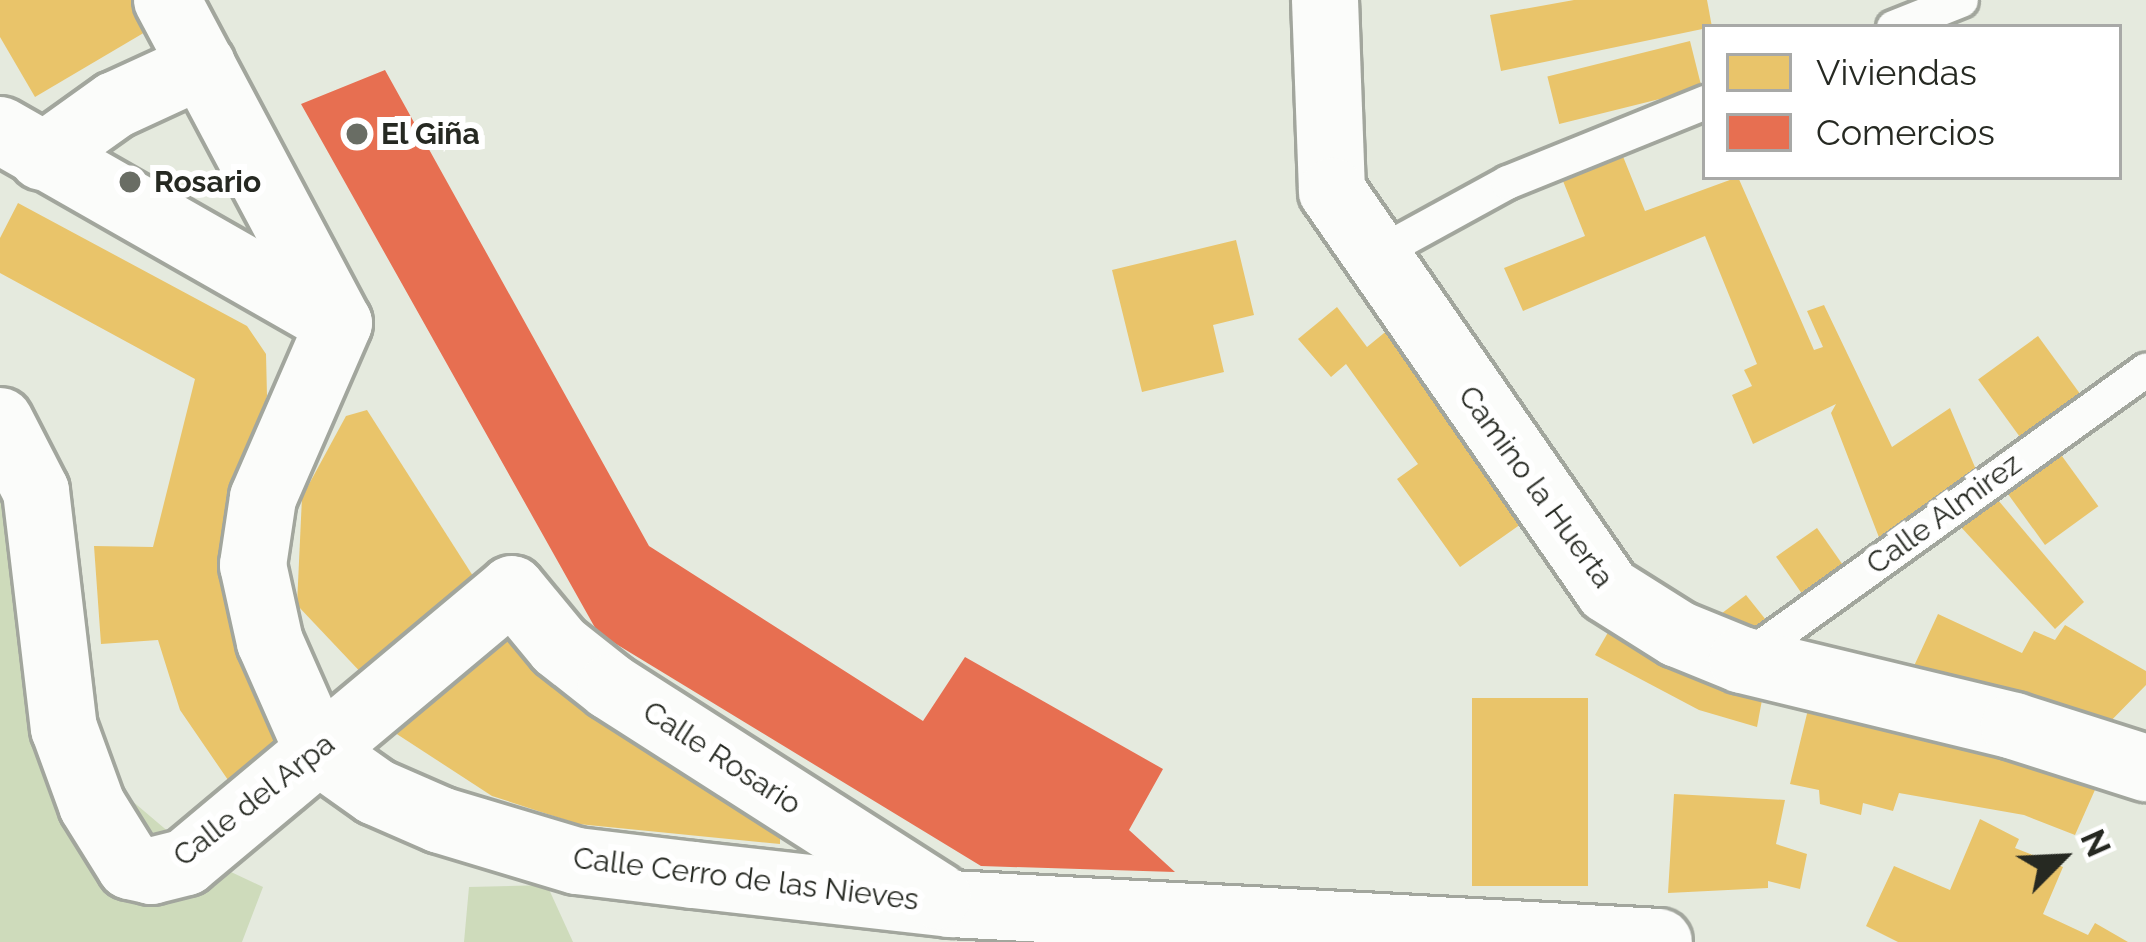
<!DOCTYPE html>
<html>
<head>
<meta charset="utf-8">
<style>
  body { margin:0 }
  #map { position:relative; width:2146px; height:942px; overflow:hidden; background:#e5eade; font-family:Raleway,sans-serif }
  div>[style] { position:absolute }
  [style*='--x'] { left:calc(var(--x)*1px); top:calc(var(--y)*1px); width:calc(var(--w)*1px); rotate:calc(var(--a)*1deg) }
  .green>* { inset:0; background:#cedbbb }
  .homes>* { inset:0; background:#e9c46a; transform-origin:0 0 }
  .shops>* { inset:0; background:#e76f51 }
  .roads { filter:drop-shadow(3px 0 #a2a69d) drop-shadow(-3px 0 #a2a69d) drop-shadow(0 3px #a2a69d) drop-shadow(0 -3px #a2a69d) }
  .lane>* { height:33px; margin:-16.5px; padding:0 16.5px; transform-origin:16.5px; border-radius:16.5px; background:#fbfcfa }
  .street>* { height:66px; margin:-33px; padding:0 33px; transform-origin:33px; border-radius:33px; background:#fbfcfa }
  .dots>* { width:33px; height:33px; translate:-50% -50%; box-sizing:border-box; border:6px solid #fff; border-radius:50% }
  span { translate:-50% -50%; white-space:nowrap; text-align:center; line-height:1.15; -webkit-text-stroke:12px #fff; paint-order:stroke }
  .poi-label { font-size:30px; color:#262922; font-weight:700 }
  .left { translate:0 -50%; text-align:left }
  .street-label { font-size:30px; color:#262922 }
  .legend { position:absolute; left:1702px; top:24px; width:420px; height:156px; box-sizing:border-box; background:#fff; border:3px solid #a8a9a7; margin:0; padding:15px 21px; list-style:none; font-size:36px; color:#262922 }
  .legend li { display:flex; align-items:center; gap:24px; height:60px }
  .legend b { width:60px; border:3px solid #a8a9a7 }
  .north { position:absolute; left:2002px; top:798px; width:120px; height:120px; -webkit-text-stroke:9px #fff; paint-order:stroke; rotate:66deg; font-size:33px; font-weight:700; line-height:48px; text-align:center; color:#262922 }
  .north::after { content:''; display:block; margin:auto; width:42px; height:54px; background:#262922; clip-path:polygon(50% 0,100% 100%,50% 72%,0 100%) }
</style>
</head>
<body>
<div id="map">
  <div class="green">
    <div style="clip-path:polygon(0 430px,111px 783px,197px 856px,263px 887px,242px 942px,0 942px)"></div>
    <div style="clip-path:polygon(547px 885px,573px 942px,464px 942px,469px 887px)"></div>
  </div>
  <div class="homes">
    <div style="clip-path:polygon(0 0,136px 0,152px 28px,35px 97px,0 37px)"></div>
    <div style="clip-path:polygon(1574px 0,1707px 0,1712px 27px,1501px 71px,1490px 15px)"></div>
    <div style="left:1690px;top:41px;width:49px;height:147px;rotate:76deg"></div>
    <div style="clip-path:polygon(1622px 154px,1645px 211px,1738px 177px,1814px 350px,1823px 347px,1807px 311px,1824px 305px,1892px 447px,1950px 408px,1977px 472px,1880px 540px,1831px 413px,1836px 404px,1753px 444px,1732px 395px,1752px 386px,1744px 370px,1757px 364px,1705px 236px,1523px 311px,1504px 268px,1585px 236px,1563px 181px)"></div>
    <div style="clip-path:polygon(18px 203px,247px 326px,266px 354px,267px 396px,219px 551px,232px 619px,290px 731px,228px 780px,180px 710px,158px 640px,101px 644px,94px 546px,153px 547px,195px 379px,0 273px,0 238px)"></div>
    <div style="clip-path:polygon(1236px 240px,1254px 315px,1213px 325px,1224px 372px,1142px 392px,1112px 270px)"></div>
    <div style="clip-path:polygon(1337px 307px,1367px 347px,1389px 329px,1528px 519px,1460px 567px,1397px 479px,1418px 464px,1346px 364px,1331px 377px,1298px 339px)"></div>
    <div style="left:2038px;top:336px;width:77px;height:74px;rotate:54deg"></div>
    <div style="clip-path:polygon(367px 410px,473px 576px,367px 679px,297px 605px,302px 497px,346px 416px)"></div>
    <div style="left:2059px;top:452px;width:67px;height:66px;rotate:54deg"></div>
    <div style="clip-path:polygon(1998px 500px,2084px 602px,2055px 629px,1960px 526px)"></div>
    <div style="left:1817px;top:528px;width:44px;height:50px;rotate:55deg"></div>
    <div style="clip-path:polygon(1746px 595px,1766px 620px,1735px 643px,1701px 629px)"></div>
    <div style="clip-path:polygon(505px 610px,780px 821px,780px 844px,578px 824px,492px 796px,386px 727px)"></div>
    <div style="clip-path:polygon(1938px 614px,2022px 653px,2034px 631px,2055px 640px,2065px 625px,2146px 671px,2146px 685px,2101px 731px,1908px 679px)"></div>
    <div style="clip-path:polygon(1614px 622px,1764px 689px,1757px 727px,1699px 710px,1595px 655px)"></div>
    <div style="clip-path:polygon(1812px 693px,2098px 783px,2075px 835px,2024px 815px,1899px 793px,1893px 811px,1863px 803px,1861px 815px,1820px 804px,1819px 790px,1790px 784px)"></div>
    <div style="left:1472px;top:698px;width:116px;height:188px"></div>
    <div style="clip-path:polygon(1674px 794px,1785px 800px,1776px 844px,1807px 854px,1800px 889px,1768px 881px,1768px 888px,1668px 893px)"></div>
    <div style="clip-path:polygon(1980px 819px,2019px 839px,2015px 848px,2063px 867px,2043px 914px,2088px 935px,2095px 923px,2128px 942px,1898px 942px,1866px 926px,1894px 866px,1950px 890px)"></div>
  </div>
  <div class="shops">
    <div style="clip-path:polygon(385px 70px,649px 546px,923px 721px,965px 657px,1163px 769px,1129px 830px,1175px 872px,981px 866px,598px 633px,301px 104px)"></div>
  </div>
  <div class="roads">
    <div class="lane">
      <div style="--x:1893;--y:27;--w:73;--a:-21.7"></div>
      <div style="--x:1372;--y:256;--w:154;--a:-28.7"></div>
      <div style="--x:1507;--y:182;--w:214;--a:-22"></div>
      <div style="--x:1743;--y:659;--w:496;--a:-35.7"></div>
    </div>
    <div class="street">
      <div style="--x:167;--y:0;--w:366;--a:62"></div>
      <div style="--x:1325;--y:0;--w:191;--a:87.9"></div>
      <div style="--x:1332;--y:191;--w:485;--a:55.3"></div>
      <div style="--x:1608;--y:590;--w:83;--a:32.2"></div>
      <div style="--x:1678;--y:634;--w:69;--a:22.1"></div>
      <div style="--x:1742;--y:660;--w:280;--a:13.6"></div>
      <div style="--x:2014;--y:726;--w:139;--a:17.7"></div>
      <div style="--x:0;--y:130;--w:390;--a:29.7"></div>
      <div style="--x:42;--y:157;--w:90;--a:-35.5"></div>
      <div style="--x:115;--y:105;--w:96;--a:-24.7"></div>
      <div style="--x:339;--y:323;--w:191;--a:113.5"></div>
      <div style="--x:263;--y:498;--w:68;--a:98.5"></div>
      <div style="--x:253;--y:565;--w:79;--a:77.6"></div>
      <div style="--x:270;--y:642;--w:119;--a:66.2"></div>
      <div style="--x:318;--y:751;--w:71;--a:35.3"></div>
      <div style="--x:376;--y:792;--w:70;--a:23.6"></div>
      <div style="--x:440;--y:820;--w:143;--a:16.7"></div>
      <div style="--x:577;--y:861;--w:117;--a:6.9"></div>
      <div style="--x:693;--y:875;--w:260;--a:6.4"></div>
      <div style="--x:951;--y:904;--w:709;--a:3.07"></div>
      <div style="--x:0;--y:421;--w:79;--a:62.8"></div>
      <div style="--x:36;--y:491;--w:239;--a:83.3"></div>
      <div style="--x:64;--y:728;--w:82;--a:70"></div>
      <div style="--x:92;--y:805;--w:72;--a:58.1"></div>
      <div style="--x:130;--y:866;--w:22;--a:13"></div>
      <div style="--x:151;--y:871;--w:36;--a:-14"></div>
      <div style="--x:186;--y:862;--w:425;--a:-39.9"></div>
      <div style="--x:512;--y:589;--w:74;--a:50.5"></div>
      <div style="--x:559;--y:646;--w:66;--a:38.3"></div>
      <div style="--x:611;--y:687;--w:388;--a:32.6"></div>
    </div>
  </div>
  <div class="dots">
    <div style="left:357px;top:134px;background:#696d64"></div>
    <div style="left:130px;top:182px;background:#696d64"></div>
  </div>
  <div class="poi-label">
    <span class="left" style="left:381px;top:134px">El Giña</span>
    <span class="left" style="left:154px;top:182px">Rosario</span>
  </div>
  <div class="street-label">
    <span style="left:1536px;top:487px;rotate:54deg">Camino la Huerta</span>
    <span style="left:1944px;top:514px;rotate:-36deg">Calle Almirez</span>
    <span style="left:722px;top:758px;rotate:33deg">Calle Rosario</span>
    <span style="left:254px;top:800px;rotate:-38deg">Calle del Arpa</span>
    <span style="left:746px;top:879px;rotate:7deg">Calle Cerro de las Nieves</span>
  </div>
  <ul class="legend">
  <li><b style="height:33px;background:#e9c46a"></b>Viviendas</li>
  <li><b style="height:33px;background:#e76f51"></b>Comercios</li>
  </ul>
  <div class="north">N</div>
</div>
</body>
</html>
